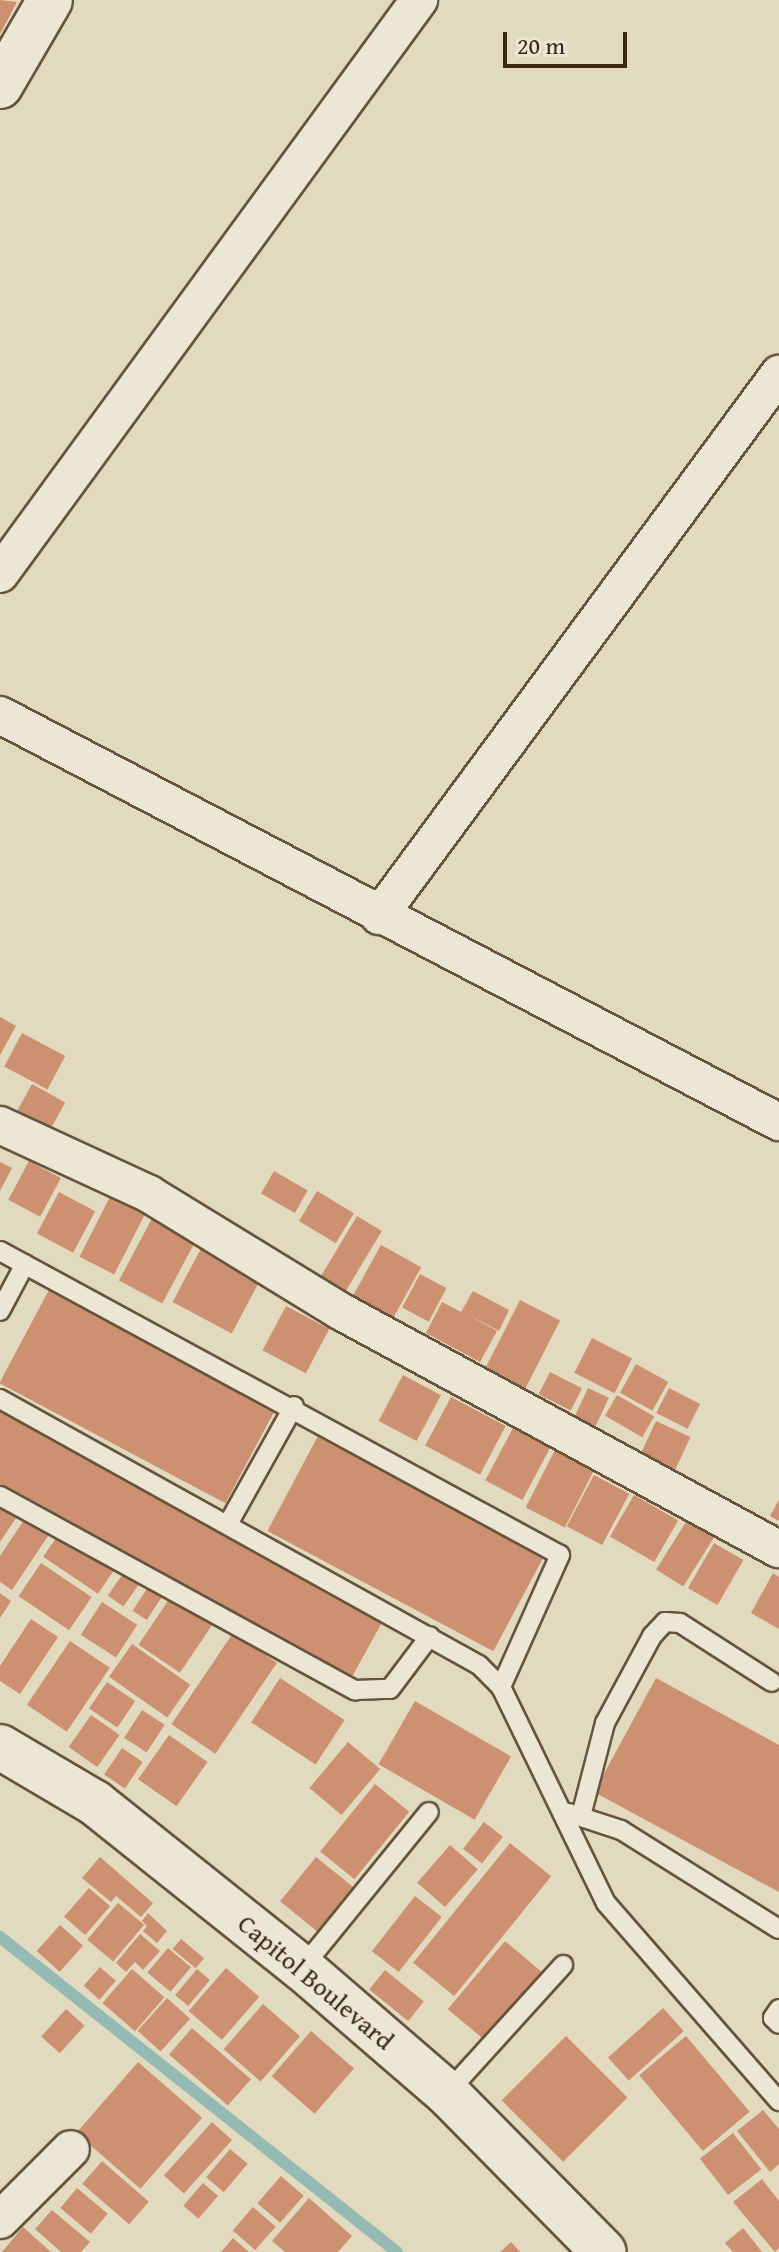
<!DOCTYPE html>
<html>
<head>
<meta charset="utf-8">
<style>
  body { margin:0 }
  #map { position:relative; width:779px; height:2252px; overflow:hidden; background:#e2dabf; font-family:"Gentium Book Plus",serif }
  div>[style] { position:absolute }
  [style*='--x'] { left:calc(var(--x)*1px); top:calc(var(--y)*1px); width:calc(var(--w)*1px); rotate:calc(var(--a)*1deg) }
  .stream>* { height:12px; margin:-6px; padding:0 6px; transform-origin:6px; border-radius:6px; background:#95bab4 }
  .building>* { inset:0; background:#cd9070; transform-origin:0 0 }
  .roads { filter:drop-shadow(2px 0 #66543d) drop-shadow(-2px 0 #66543d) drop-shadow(0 2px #66543d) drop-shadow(0 -2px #66543d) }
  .service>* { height:18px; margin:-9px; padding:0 9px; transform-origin:9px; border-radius:9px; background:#ece7d5 }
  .minor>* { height:36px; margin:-18px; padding:0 18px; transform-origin:18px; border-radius:18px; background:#ece7d5 }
  .tertiary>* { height:44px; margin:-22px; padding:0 22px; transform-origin:22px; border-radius:22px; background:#ece7d5 }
  .secondary>* { height:44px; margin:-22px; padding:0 22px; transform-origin:22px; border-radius:22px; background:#ece7d5 }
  span { translate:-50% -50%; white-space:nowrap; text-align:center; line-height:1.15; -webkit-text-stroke:6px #ece7d5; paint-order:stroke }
  .street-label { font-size:26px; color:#3c2712 }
  .scale { position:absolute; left:503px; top:32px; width:124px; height:36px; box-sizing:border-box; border:4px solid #3c2712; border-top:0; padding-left:10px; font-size:24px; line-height:28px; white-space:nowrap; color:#3c2712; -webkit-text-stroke:6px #ece7d5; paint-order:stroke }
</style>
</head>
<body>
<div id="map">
  <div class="stream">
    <div style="--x:0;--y:1937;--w:507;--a:38.43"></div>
  </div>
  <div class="building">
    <div style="clip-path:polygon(0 0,17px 2px,0 34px)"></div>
    <div style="clip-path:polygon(0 1017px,16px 1026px,0 1055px)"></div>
    <div style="left:22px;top:1033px;width:49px;height:38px;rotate:28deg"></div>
    <div style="left:32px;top:1084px;width:38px;height:30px;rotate:29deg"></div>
    <div style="left:29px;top:1161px;width:36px;height:44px;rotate:28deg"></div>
    <div style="clip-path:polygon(0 1162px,12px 1168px,0 1191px)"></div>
    <div style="left:274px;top:1171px;width:39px;height:26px;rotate:30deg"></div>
    <div style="left:114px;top:1189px;width:39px;height:76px;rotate:27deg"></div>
    <div style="left:317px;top:1191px;width:43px;height:35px;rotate:31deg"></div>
    <div style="left:59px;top:1192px;width:41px;height:47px;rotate:28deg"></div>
    <div style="left:157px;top:1209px;width:49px;height:81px;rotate:28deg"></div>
    <div style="left:357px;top:1216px;width:29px;height:77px;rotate:31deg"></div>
    <div style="left:205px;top:1241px;width:67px;height:69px;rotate:28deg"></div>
    <div style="left:381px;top:1245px;width:46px;height:58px;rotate:29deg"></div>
    <div style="left:420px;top:1274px;width:30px;height:38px;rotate:28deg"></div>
    <div style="left:51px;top:1286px;width:256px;height:110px;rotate:28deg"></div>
    <div style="clip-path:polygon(473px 1291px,509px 1310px,499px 1331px,465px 1313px,497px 1331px,480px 1362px,426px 1333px,442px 1302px,461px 1312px)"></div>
    <div style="left:520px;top:1300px;width:45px;height:81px;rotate:27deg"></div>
    <div style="left:286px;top:1306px;width:49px;height:50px;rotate:28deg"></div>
    <div style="left:592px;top:1338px;width:45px;height:39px;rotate:27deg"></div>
    <div style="left:636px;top:1364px;width:37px;height:33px;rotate:29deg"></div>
    <div style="left:550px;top:1372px;width:36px;height:25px;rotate:27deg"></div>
    <div style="left:403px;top:1375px;width:43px;height:52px;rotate:28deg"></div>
    <div style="left:588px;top:1388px;width:23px;height:40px;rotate:25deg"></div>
    <div style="left:669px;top:1388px;width:35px;height:28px;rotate:27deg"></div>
    <div style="left:617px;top:1395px;width:43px;height:24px;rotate:30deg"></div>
    <div style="left:451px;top:1397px;width:62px;height:55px;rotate:28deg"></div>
    <div style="left:0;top:1402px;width:441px;height:79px;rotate:29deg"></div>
    <div style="left:520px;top:1415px;width:42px;height:74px;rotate:28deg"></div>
    <div style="left:656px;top:1421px;width:38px;height:37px;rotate:25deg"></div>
    <div style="left:319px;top:1434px;width:256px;height:110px;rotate:28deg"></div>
    <div style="left:557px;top:1446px;width:44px;height:69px;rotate:27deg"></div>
    <div style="left:594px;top:1475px;width:40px;height:58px;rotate:28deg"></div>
    <div style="left:634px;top:1495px;width:51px;height:48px;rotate:30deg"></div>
    <div style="clip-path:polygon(779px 1500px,779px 1521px,770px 1516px)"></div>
    <div style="clip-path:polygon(0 1503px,18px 1515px,0 1542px)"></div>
    <div style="clip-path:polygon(26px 1517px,50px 1533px,12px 1590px,0 1582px,0 1556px)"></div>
    <div style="left:689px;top:1517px;width:32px;height:62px;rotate:32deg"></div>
    <div style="left:60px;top:1532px;width:66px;height:30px;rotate:34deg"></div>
    <div style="left:714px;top:1543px;width:34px;height:52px;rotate:30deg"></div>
    <div style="left:41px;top:1563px;width:61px;height:40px;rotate:34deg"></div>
    <div style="left:125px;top:1571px;width:19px;height:30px;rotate:35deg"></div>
    <div style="clip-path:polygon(773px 1573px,779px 1577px,779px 1629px,751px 1613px)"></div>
    <div style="left:150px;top:1584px;width:17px;height:32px;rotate:33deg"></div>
    <div style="clip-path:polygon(0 1593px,11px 1601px,0 1618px)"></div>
    <div style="left:172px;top:1595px;width:50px;height:60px;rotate:34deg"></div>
    <div style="left:102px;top:1602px;width:42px;height:39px;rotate:33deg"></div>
    <div style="clip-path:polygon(31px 1619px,58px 1637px,20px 1694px,0 1681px,0 1666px)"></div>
    <div style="left:233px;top:1633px;width:53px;height:110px;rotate:34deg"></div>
    <div style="left:70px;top:1641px;width:48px;height:77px;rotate:34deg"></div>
    <div style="left:132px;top:1644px;width:71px;height:40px;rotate:35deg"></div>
    <div style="left:280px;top:1678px;width:77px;height:53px;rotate:33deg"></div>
    <div style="clip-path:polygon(656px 1678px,779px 1745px,779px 1892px,594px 1792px)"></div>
    <div style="left:107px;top:1682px;width:34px;height:32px;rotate:34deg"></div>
    <div style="left:415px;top:1701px;width:111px;height:73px;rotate:30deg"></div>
    <div style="left:142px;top:1710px;width:27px;height:33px;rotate:33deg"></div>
    <div style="left:91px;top:1715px;width:35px;height:39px;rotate:35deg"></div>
    <div style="left:169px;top:1735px;width:47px;height:54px;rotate:35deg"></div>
    <div style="left:348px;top:1742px;width:42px;height:60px;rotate:40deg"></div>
    <div style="left:122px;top:1748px;width:25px;height:32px;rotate:34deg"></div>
    <div style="left:375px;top:1784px;width:44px;height:87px;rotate:39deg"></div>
    <div style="left:484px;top:1822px;width:24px;height:34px;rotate:38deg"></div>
    <div style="left:510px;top:1843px;width:53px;height:154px;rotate:39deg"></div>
    <div style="left:450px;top:1845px;width:37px;height:50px;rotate:41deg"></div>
    <div style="clip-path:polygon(100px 1857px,153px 1903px,141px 1917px,116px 1896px,111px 1902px,82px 1878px)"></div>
    <div style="left:316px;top:1857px;width:51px;height:57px;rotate:39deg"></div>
    <div style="left:89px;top:1888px;width:28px;height:38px;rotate:41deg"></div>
    <div style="left:415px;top:1896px;width:34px;height:70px;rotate:38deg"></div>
    <div style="left:118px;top:1903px;width:34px;height:48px;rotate:40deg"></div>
    <div style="clip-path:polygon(148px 1913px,167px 1931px,157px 1943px,143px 1931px,147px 1926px,142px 1921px)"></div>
    <div style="left:60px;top:1925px;width:31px;height:35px;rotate:42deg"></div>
    <div style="clip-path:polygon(140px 1934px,160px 1951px,143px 1970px,135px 1962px,126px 1972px,116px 1963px)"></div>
    <div style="left:181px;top:1939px;width:30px;height:13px;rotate:40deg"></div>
    <div style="left:505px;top:1941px;width:52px;height:89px;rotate:40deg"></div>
    <div style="left:168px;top:1948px;width:30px;height:32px;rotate:40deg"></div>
    <div style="left:100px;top:1967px;width:21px;height:25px;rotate:41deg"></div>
    <div style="left:226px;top:1968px;width:44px;height:57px;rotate:41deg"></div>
    <div style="left:132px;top:1969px;width:43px;height:45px;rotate:41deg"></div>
    <div style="left:197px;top:1969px;width:17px;height:34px;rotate:40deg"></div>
    <div style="left:385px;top:1970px;width:50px;height:25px;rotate:39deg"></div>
    <div style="left:167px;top:1998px;width:31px;height:44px;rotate:42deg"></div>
    <div style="left:263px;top:2004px;width:49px;height:60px;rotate:41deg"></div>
    <div style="left:663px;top:2008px;width:31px;height:74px;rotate:48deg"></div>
    <div style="left:66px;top:2009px;width:25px;height:37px;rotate:42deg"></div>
    <div style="left:192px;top:2028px;width:78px;height:35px;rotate:41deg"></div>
    <div style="left:311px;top:2031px;width:57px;height:60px;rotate:41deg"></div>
    <div style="left:566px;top:2036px;width:87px;height:91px;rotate:45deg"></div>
    <div style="left:686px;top:2036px;width:99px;height:61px;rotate:50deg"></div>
    <div style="left:138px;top:2062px;width:85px;height:94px;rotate:41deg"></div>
    <div style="clip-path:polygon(763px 2110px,779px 2129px,779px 2164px,770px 2172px,737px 2131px)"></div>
    <div style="left:212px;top:2122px;width:27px;height:72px;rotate:42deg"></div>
    <div style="left:733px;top:2133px;width:46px;height:42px;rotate:52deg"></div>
    <div style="left:230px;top:2149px;width:23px;height:37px;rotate:40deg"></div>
    <div style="left:102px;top:2161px;width:62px;height:30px;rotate:41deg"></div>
    <div style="left:281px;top:2176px;width:30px;height:36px;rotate:41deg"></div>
    <div style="clip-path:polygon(762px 2179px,779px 2201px,779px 2248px,775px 2252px,733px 2202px)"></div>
    <div style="left:203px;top:2183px;width:20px;height:30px;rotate:41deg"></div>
    <div style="left:77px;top:2188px;width:40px;height:26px;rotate:40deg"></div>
    <div style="clip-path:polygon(309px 2198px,352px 2236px,338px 2252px,285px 2252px,272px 2241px)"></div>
    <div style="left:253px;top:2207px;width:30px;height:31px;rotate:41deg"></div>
    <div style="clip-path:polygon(52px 2210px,90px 2242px,81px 2252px,61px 2252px,35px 2229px)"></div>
    <div style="clip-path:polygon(23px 2227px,51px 2252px,2px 2252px)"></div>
    <div style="clip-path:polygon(743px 2228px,762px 2252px,733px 2252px,725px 2243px)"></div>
    <div style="clip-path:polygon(233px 2238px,249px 2252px,221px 2252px)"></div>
    <div style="clip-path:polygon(511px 2242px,520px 2252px,500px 2252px)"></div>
  </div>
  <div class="roads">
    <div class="service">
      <div style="--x:0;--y:1251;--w:637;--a:28.5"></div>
      <div style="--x:560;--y:1555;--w:145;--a:114.1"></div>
      <div style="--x:0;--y:1311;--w:53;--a:-62"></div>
      <div style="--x:0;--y:1399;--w:548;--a:29.04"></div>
      <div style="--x:479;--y:1665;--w:31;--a:45"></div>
      <div style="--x:501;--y:1687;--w:240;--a:64.1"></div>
      <div style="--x:606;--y:1903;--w:263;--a:48.9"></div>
      <div style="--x:0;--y:1496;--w:405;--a:28.7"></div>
      <div style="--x:355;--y:1690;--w:35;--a:-2"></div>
      <div style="--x:390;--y:1689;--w:66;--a:-53"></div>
      <div style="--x:228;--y:1524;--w:135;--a:-60.8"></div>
      <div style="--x:569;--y:1813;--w:55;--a:18.1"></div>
      <div style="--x:621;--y:1830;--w:186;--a:32.1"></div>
      <div style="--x:581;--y:1816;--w:96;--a:-75.5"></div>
      <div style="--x:605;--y:1723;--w:99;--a:-61.6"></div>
      <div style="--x:652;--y:1636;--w:19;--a:-47"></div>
      <div style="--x:665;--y:1622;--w:15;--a:4"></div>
      <div style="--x:680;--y:1623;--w:109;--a:32.7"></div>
      <div style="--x:302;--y:1968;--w:201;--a:-50.9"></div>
      <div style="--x:779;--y:2009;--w:11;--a:124"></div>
      <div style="--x:773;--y:2018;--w:8;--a:45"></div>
      <div style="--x:447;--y:2093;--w:173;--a:-47.8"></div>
    </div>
    <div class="minor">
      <div style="--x:0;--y:574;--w:711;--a:-53.87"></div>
      <div style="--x:0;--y:715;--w:879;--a:27.59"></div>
      <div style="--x:379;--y:916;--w:674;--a:-53.57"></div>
      <div style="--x:0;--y:1125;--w:164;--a:24.8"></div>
      <div style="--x:149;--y:1194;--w:224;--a:31.5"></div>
      <div style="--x:340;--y:1311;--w:499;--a:28.5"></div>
      <div style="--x:0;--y:2220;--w:100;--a:-45"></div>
    </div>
    <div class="tertiary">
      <div style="--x:0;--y:86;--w:99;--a:-59.8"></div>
    </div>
    <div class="secondary">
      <div style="--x:0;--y:1747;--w:110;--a:30.5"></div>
      <div style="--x:95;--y:1803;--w:265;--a:38.6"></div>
      <div style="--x:302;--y:1968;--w:191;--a:40.8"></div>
      <div style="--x:447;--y:2093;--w:223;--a:45.4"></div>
    </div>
  </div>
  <div class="street-label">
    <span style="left:316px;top:1982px;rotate:40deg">Capitol Boulevard</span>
  </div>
  <div class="scale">20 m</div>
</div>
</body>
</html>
